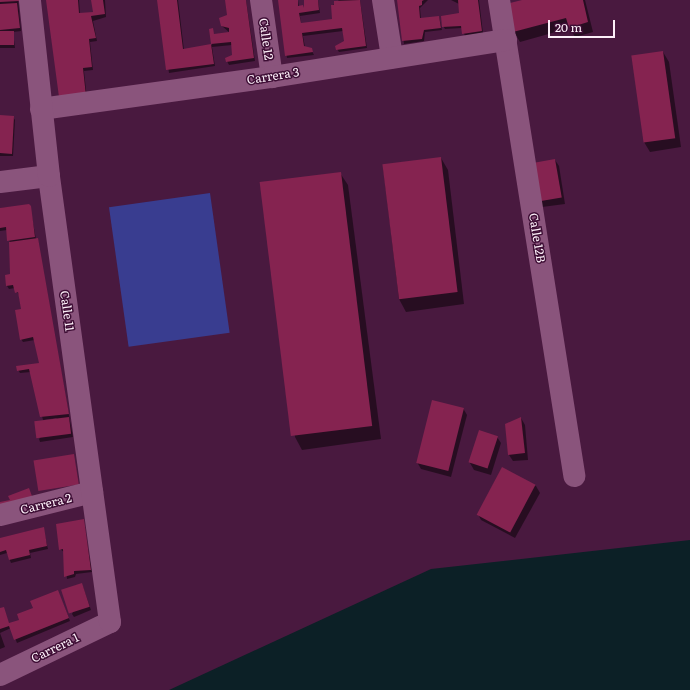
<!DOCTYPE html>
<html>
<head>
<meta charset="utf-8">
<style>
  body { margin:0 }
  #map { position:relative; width:690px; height:690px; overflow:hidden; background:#49193f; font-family:Literata,serif }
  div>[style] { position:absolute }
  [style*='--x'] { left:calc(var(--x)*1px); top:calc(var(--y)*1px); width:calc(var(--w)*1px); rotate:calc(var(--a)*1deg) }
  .green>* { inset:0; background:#393d90; transform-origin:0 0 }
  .water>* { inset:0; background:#0c2026 }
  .shadow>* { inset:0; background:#0007 }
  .building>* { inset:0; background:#852350; transform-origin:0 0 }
  .street>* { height:22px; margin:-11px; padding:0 11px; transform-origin:11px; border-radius:11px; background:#8a547c }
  span { translate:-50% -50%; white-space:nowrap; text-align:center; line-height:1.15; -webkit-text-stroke:3px #3e0e35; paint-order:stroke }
  .street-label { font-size:12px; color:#fdf0f9 }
  .scale { position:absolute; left:548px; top:20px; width:67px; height:18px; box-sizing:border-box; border:2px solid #fdf0f9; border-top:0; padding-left:5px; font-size:12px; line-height:14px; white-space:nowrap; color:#fdf0f9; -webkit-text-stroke:3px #3e0e35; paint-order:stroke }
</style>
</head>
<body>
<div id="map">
  <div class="green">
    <div style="left:210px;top:193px;width:141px;height:102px;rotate:82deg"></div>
  </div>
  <div class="water">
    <div style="clip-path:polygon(690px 540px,690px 690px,169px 690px,431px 569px)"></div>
  </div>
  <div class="shadow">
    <div style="clip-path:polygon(0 0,18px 0,21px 31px,13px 32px,15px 48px,0 48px)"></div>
    <div style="clip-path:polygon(47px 0,79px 0,80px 14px,94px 13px,92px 0,105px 0,106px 17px,93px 21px,97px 41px,90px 42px,93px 70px,84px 71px,87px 99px)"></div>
    <div style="clip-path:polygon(158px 0,178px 0,184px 50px,212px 45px,210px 29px,215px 35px,230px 33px,222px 26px,228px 16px,226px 0,246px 0,255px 61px,229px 65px,226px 59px,234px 55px,232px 45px,212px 47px,215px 66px,169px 73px)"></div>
    <div style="clip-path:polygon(279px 0,298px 0,299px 7px,306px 9px,305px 0,318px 0,320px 13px,300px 16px,301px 24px,334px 20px,332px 6px,339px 0,360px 0,367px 48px,339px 52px,337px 49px,345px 41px,343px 31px,303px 36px,305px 47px,311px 49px,314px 55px,287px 58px)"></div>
    <div style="clip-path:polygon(398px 0,428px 0,420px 8px,421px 19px,439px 17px,442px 30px,425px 32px,424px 41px,404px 44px)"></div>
    <div style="clip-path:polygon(451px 0,479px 0,483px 33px,465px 36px,462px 28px,445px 29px,443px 26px,460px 14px,459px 4px)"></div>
    <div style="clip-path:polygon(526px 0,585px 0,593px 32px,575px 37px,570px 28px,520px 42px,514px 32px)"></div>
    <div style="clip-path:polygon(663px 52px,669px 62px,681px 147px,650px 152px,644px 142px)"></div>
    <div style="clip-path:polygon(0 116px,13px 117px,15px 120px,13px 156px,0 156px)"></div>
    <div style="clip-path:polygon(441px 158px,448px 170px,464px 304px,406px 312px,399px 299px,383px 165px)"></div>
    <div style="clip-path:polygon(555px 160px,559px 166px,565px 204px,542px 207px,538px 201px)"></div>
    <div style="clip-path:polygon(340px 173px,348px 185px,381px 439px,302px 450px,295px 437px,262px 184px)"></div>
    <div style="clip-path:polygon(30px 207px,73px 437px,40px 442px,39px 439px,57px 418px,43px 420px,31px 372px,20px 373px,18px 370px,40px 364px,35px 340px,23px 342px,21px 339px,22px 310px,19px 295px,15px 288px,9px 289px,7px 286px,11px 275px,10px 243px,7px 230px,0 231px,0 208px)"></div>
    <div style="clip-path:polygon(463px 408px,467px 415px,451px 477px,421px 469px,417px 462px)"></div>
    <div style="clip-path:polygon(521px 418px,525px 425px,528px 460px,513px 461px,509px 455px)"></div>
    <div style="clip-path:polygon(497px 437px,501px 443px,491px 475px,474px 470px,470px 463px)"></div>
    <div style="clip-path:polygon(502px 468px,536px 486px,540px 493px,515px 538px,481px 520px,478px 514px)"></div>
    <div style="clip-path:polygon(83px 520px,92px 572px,76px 574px,75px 577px,67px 579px,64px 552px,60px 549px)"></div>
    <div style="clip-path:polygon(43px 528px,48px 549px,30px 553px,31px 558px,11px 563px,7px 553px,0 555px,0 539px)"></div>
    <div style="clip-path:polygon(83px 587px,91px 610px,74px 617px,72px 614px)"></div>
    <div style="clip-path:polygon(59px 594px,70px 621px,17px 643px,11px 628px,0 633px,0 609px,9px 624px,20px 621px,34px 608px)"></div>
    <div style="clip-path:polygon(0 633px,5px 647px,0 649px)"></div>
  </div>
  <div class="building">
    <div style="clip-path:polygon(0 0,19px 0,19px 1px,0 2px)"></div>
    <div style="clip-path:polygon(46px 0,78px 0,79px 13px,93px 12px,91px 0,103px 0,105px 14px,91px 16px,96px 38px,89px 39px,92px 67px,83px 68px,86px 96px,59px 97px)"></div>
    <div style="clip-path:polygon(157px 0,177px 0,183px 49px,211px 44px,214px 64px,166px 70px)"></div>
    <div style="clip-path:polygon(225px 0,246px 0,254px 58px,226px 62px,225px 58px,232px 55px,231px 42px,211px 44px,209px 29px,213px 28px,214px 34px,229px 32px,229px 28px,221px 26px,219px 18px,227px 15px)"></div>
    <div style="clip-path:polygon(278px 0,298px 0,298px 6px,303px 5px,304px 8px,304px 0,318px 0,319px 10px,299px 13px,301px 23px,332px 19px,331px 5px,334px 5px,334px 1px,360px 0,366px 46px,336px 50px,335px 46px,344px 41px,342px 28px,302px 33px,304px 46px,312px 48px,313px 52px,285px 56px)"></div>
    <div style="clip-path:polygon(397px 0,424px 0,422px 1px,422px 5px,419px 6px,420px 18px,439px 16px,441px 28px,424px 30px,422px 39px,402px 41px)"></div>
    <div style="clip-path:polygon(458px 0,478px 0,482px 31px,462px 34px,461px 26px,442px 27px,441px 16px,459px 13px)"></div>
    <div style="clip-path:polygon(522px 0,583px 0,588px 22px,569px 28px,566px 18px,513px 32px,506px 4px)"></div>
    <div style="clip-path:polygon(17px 3px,20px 28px,0 30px,0 4px)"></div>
    <div style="left:0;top:31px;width:14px;height:14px"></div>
    <div style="left:663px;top:51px;width:88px;height:32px;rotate:82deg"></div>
    <div style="clip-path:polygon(0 115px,14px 116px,12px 154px,0 153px)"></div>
    <div style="left:441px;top:157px;width:136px;height:59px;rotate:83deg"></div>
    <div style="left:555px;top:159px;width:39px;height:24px;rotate:80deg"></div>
    <div style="left:341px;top:172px;width:256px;height:82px;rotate:83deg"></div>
    <div style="clip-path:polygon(29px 204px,31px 206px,35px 237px,7px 241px,6px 227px,0 228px,0 208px)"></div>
    <div style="clip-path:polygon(38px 238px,69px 414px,40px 417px,29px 369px,17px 371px,16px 366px,39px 363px,33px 337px,20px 340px,15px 310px,21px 309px,18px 292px,15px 293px,13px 285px,6px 286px,5px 275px,10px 274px,9px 242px)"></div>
    <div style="left:432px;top:400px;width:33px;height:65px;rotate:14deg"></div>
    <div style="left:69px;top:417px;width:17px;height:35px;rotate:83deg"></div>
    <div style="clip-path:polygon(521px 417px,525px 453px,508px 455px,505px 424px)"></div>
    <div style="left:479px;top:430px;width:20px;height:34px;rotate:18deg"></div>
    <div style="left:74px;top:454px;width:31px;height:41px;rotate:81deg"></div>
    <div style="left:502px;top:467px;width:38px;height:54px;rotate:28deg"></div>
    <div style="clip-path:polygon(29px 488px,33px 499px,0 509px,0 502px,10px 500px,8px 496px)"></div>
    <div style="clip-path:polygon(84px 519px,91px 570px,74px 571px,74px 574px,64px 577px,63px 549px,59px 550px,56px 524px)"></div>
    <div style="clip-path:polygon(44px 527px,47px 546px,29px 550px,30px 555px,9px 560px,6px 550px,0 552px,0 538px)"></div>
    <div style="left:82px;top:583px;width:25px;height:22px;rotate:72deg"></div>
    <div style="clip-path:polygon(58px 590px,69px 618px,14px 640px,9px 626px,0 629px,0 608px,4px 607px,9px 623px,19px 620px,17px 614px,33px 608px,30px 601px)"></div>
  </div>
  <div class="street">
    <div style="--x:261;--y:0;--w:78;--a:81.9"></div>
    <div style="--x:383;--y:0;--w:58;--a:81"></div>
    <div style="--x:499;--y:0;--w:482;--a:81"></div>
    <div style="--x:41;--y:109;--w:233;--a:-7.9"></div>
    <div style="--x:272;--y:77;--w:237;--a:-9"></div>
    <div style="--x:0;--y:182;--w:49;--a:-7"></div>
    <div style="--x:0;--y:515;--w:95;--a:-14"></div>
    <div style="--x:0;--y:675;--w:122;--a:-25.7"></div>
    <div style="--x:110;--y:622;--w:450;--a:-97.8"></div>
    <div style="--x:49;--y:176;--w:177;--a:-96.2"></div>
  </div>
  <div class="street-label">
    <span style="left:266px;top:39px;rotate:82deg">Calle 12</span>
    <span style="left:273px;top:76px;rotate:-9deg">Carrera 3</span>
    <span style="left:537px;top:238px;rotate:81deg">Calle 12B</span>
    <span style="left:67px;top:311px;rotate:82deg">Calle 11</span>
    <span style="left:46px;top:504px;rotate:-14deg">Carrera 2</span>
    <span style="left:55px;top:648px;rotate:-26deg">Carrera 1</span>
  </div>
  <div class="scale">20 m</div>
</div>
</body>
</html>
